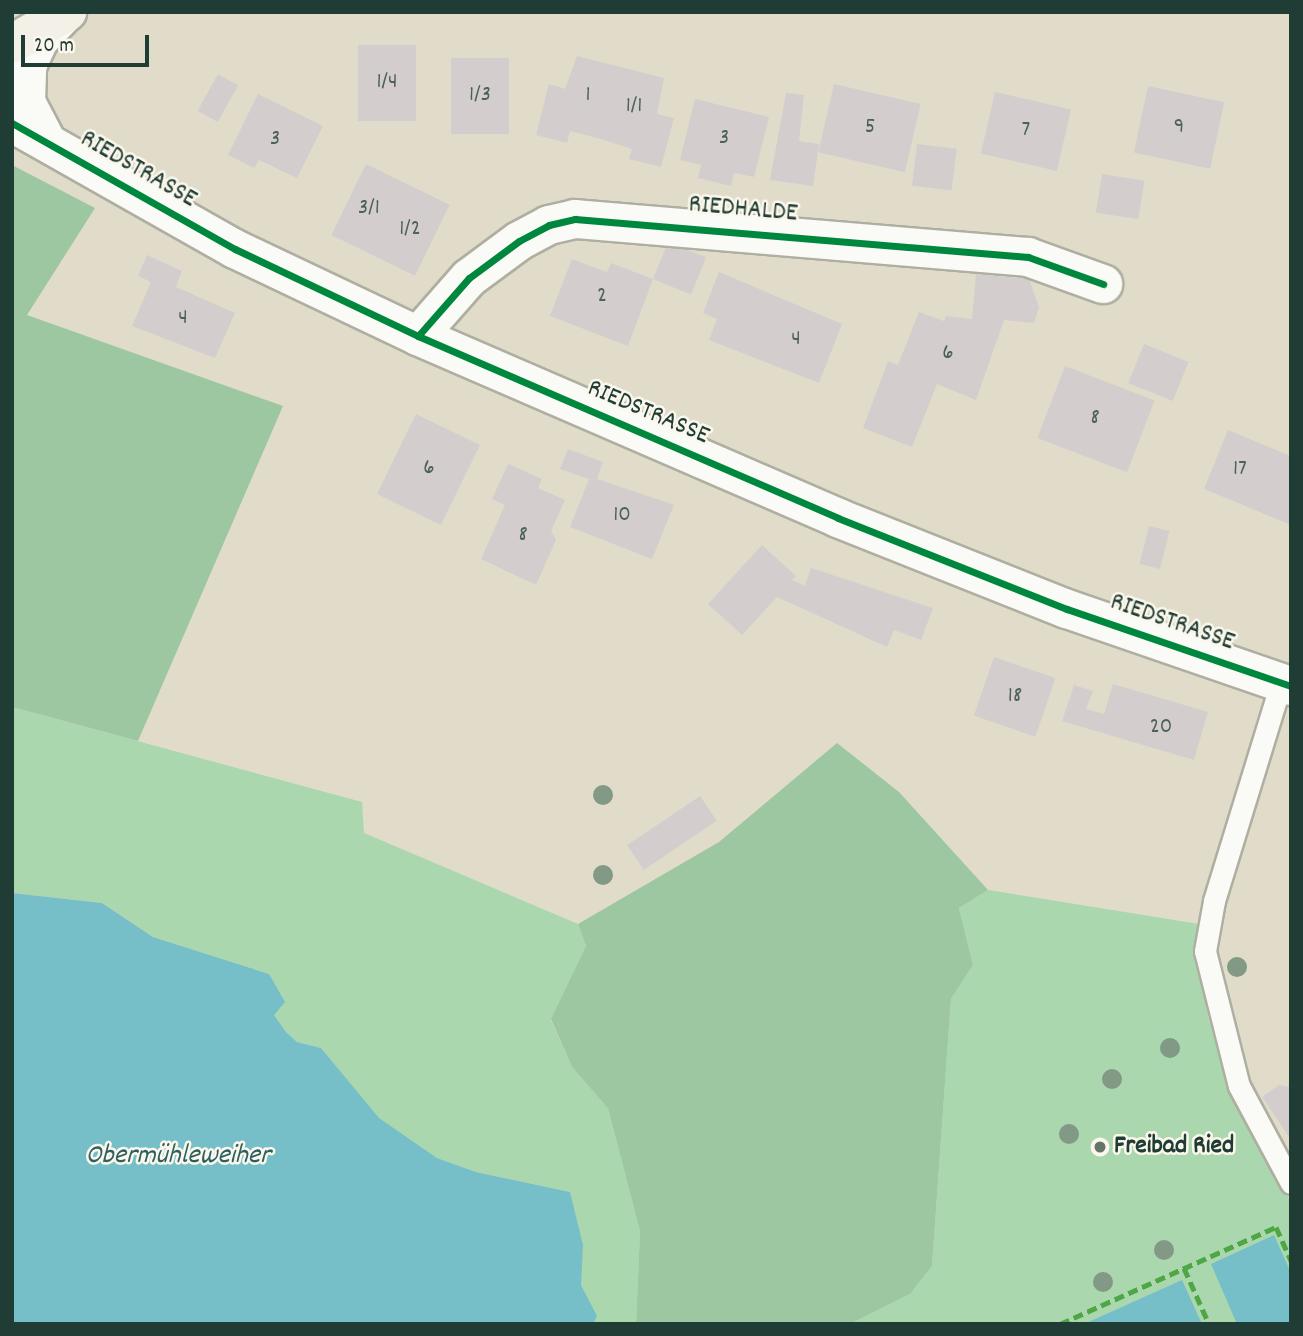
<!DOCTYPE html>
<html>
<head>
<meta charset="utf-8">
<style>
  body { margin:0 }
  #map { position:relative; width:1303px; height:1336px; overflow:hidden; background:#e0dcc9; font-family:Dekko,sans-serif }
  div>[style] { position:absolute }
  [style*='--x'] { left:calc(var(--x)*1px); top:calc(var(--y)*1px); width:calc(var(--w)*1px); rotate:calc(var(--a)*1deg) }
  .green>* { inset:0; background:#aad7ae }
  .forest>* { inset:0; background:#9dc7a1 }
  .water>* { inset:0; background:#76bfc8 }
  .building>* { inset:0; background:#d4cdce; transform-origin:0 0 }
  .roads { filter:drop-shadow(2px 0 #aeaea1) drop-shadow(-2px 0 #aeaea1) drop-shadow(0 2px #aeaea1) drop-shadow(0 -2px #aeaea1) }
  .lane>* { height:21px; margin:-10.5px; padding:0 10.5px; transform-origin:10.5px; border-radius:10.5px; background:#fafaf7 }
  .street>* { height:38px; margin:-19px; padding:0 19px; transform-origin:19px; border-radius:19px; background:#fafaf7 }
  .secondary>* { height:38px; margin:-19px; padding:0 19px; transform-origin:19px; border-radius:19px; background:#f3f0e8 }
  .quiet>* { height:5px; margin-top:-2.5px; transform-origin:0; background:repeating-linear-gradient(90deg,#4fa644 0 10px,transparent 0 15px) }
  .cycleway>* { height:7px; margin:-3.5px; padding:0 3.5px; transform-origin:3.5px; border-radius:3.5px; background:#00873e }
  .trees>* { width:20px; height:20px; margin:-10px; border-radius:50%; background:#829985 }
  .dots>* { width:19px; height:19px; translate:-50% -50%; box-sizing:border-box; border:4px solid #fbf7ec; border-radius:50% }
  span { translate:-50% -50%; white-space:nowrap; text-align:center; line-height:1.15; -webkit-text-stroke:5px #fbf7ec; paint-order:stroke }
  .number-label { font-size:23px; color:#4c615a }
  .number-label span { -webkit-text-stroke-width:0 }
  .street-label { font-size:26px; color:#1f3d34 }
  .poi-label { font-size:26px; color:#1f3d34; font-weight:700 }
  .left { translate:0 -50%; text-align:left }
  .water-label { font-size:28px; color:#2c6060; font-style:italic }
  .frame { position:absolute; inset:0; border:14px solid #1f3d34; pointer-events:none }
  .scale { position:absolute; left:21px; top:35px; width:128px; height:32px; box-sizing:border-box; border:4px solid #1f3d34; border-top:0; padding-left:9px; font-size:21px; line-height:24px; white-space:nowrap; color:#1f3d34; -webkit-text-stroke:5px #fbf7ec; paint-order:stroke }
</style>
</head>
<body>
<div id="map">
  <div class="green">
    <div style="clip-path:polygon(12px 707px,362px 802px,364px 833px,578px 924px,586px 946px,551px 1020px,572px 1067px,608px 1107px,640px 1231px,636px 1324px,593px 1324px,596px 1316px,581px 1285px,570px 1192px,476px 1172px,437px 1158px,378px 1118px,321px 1048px,297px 1042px,286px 1032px,274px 1015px,269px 974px,153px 937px,102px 903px,12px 893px)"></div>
    <div style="clip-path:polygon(988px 890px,1199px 924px,1198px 953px,1208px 1016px,1230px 1092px,1291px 1202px,1291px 1324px,850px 1324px,910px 1294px,932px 1266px,951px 999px,973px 965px,959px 908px)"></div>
  </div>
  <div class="forest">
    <div style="clip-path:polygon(12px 165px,95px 208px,27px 315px,283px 406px,138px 741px,12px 707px)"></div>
    <div style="clip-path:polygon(837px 743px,899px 792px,988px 890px,959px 908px,973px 965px,951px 999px,932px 1266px,910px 1294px,850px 1324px,636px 1324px,640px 1231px,608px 1108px,572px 1067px,551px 1019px,586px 946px,578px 924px,719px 842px)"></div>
  </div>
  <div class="water">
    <div style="clip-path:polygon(12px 893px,102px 903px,153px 937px,269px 974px,285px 1002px,274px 1015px,286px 1032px,297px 1042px,321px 1048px,379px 1118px,437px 1158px,476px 1172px,570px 1192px,583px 1245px,581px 1285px,597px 1316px,593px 1324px,12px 1324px)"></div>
    <div style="clip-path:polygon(1274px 1235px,1291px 1273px,1291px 1324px,1237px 1324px,1211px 1264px)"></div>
    <div style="clip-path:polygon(1182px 1280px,1202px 1324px,1084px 1324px)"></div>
  </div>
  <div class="building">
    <div style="left:358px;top:45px;width:58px;height:76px"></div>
    <div style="clip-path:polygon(577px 56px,664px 78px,657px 114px,674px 118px,661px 167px,629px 159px,632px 149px,601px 139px,570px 131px,567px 143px,536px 135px,549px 84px,565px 89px)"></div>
    <div style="left:451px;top:58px;width:58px;height:76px"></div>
    <div style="left:218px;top:74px;width:23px;height:42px;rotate:29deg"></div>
    <div style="left:834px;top:84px;width:89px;height:70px;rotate:13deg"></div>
    <div style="left:1148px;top:86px;width:78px;height:68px;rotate:12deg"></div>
    <div style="left:995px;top:92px;width:78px;height:63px;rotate:13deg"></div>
    <div style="clip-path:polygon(786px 93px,804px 95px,799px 141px,819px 144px,813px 186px,770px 180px)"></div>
    <div style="clip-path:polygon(258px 94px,323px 126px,297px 178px,259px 160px,254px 168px,228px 155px)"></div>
    <div style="clip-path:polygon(695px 99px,769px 117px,754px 177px,734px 173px,731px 186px,698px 178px,701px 165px,680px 160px)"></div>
    <div style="left:917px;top:144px;width:40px;height:42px;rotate:7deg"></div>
    <div style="left:366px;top:164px;width:93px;height:79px;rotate:26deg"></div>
    <div style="left:1102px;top:174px;width:43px;height:39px;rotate:9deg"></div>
    <div style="left:668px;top:242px;width:41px;height:40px;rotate:22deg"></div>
    <div style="clip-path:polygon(147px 255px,182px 271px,176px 287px,235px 313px,215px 358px,132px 326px,151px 282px,138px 276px)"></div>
    <div style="clip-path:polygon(572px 259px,607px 272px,611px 263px,653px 279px,628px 346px,550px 316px)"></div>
    <div style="clip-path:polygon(719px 272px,842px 324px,819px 383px,709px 340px,717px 319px,703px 313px)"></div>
    <div style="clip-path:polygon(976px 274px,1029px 279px,1039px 307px,1034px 323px,1004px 320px,976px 400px,937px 384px,912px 447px,863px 428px,888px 361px,898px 365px,919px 312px,944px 321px,946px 316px,972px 319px)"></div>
    <div style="left:1144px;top:344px;width:48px;height:42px;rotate:22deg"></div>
    <div style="left:1065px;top:366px;width:96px;height:77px;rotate:21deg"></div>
    <div style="left:416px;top:414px;width:71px;height:89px;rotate:26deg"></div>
    <div style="clip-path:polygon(1228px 430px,1291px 456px,1291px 525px,1204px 489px)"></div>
    <div style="clip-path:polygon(568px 449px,603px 462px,597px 479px,674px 505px,652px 559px,570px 527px,589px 479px,560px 469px)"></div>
    <div style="clip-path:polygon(508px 464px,542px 479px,538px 488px,565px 500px,551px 531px,556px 540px,536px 585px,481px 559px,505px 505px,492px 499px)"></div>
    <div style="left:1149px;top:526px;width:21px;height:39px;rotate:14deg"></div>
    <div style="clip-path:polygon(762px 545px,796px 576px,792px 580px,805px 586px,811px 568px,933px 608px,921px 640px,894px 630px,887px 647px,777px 597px,742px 635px,708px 604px)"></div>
    <div style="left:994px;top:657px;width:65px;height:62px;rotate:19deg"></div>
    <div style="clip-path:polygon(1113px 684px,1208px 712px,1194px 760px,1062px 721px,1074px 685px,1093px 691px,1086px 709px,1104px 714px)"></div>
    <div style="left:700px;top:796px;width:30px;height:88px;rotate:56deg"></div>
    <div style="clip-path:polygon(1279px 1085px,1291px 1087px,1291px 1140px,1262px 1097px)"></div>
  </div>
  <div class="roads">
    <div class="lane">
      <div style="--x:1281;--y:683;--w:228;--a:107.1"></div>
      <div style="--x:1214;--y:901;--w:51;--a:100.2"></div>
      <div style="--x:1205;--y:951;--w:139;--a:75.9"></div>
      <div style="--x:1239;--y:1086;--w:110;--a:61.8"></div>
    </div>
    <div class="street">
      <div style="--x:12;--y:123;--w:256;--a:29.5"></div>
      <div style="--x:235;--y:249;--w:203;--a:25.4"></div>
      <div style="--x:418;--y:336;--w:458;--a:23.4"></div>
      <div style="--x:838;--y:518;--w:246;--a:21.7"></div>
      <div style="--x:1067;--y:609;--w:237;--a:19"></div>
      <div style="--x:47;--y:142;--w:45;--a:-117.7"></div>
      <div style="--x:26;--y:102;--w:36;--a:-88"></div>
      <div style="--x:27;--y:66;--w:29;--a:-65"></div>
      <div style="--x:39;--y:40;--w:35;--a:-46"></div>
      <div style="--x:418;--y:336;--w:77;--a:-48.7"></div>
      <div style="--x:469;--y:278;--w:62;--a:-36.5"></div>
      <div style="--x:519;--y:241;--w:34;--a:-28"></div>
      <div style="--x:549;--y:225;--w:27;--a:-13"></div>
      <div style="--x:575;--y:219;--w:455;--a:4.8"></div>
      <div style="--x:1028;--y:257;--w:80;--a:19.8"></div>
    </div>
    <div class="secondary">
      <div style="--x:12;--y:44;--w:64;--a:-30.2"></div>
    </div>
  </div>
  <div class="quiet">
    <div style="--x:1184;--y:1268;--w:61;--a:65.9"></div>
    <div style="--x:1060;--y:1324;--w:237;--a:-24.2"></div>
    <div style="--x:1276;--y:1227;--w:37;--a:66"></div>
  </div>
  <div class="cycleway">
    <div style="--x:12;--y:123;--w:256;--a:29.5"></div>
    <div style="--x:235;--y:249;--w:203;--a:25.4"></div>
    <div style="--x:418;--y:336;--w:458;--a:23.4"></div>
    <div style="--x:838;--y:518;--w:246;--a:21.7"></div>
    <div style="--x:1067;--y:609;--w:237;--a:19"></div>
    <div style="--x:418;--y:336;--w:77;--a:-48.7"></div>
    <div style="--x:469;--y:278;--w:62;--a:-36.5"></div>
    <div style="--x:519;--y:241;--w:34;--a:-28"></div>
    <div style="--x:549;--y:225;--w:27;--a:-13"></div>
    <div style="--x:575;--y:219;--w:455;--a:4.8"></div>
    <div style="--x:1028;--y:257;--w:80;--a:19.8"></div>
  </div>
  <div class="trees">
    <div style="left:603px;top:795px"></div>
    <div style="left:603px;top:875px"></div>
    <div style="left:1237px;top:967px"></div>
    <div style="left:1170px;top:1048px"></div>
    <div style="left:1112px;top:1079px"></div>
    <div style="left:1069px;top:1134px"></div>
    <div style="left:1164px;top:1250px"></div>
    <div style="left:1103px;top:1282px"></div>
  </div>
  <div class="dots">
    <div style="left:1100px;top:1147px;background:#637568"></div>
  </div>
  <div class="number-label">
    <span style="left:387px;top:83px">1/4</span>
    <span style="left:480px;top:96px">1/3</span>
    <span style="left:588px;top:96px">1</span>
    <span style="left:634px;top:107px">1/1</span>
    <span style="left:870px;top:128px">5</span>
    <span style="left:1179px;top:128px">9</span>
    <span style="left:1026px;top:131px">7</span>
    <span style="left:724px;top:139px">3</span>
    <span style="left:275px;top:140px">3</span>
    <span style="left:369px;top:209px">3/1</span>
    <span style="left:410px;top:230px">1/2</span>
    <span style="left:602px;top:297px">2</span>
    <span style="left:183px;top:319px">4</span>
    <span style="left:796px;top:340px">4</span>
    <span style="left:948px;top:354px">6</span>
    <span style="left:1095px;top:419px">8</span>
    <span style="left:429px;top:469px">6</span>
    <span style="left:1240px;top:470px">17</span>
    <span style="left:622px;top:516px">10</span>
    <span style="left:523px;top:536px">8</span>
    <span style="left:1015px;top:697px">18</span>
    <span style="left:1161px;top:728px">20</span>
  </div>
  <div class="street-label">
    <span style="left:138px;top:170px;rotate:30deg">RIEDSTRASSE</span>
    <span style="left:743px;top:210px;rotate:5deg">RIEDHALDE</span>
    <span style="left:648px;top:413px;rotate:23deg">RIEDSTRASSE</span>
    <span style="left:1172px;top:623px;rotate:19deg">RIEDSTRASSE</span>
  </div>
  <div class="poi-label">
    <span class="left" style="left:1114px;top:1147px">Freibad Ried</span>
  </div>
  <div class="water-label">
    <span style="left:178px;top:1157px">Obermühleweiher</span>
  </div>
  <div class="frame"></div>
  <div class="scale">20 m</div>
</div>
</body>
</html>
